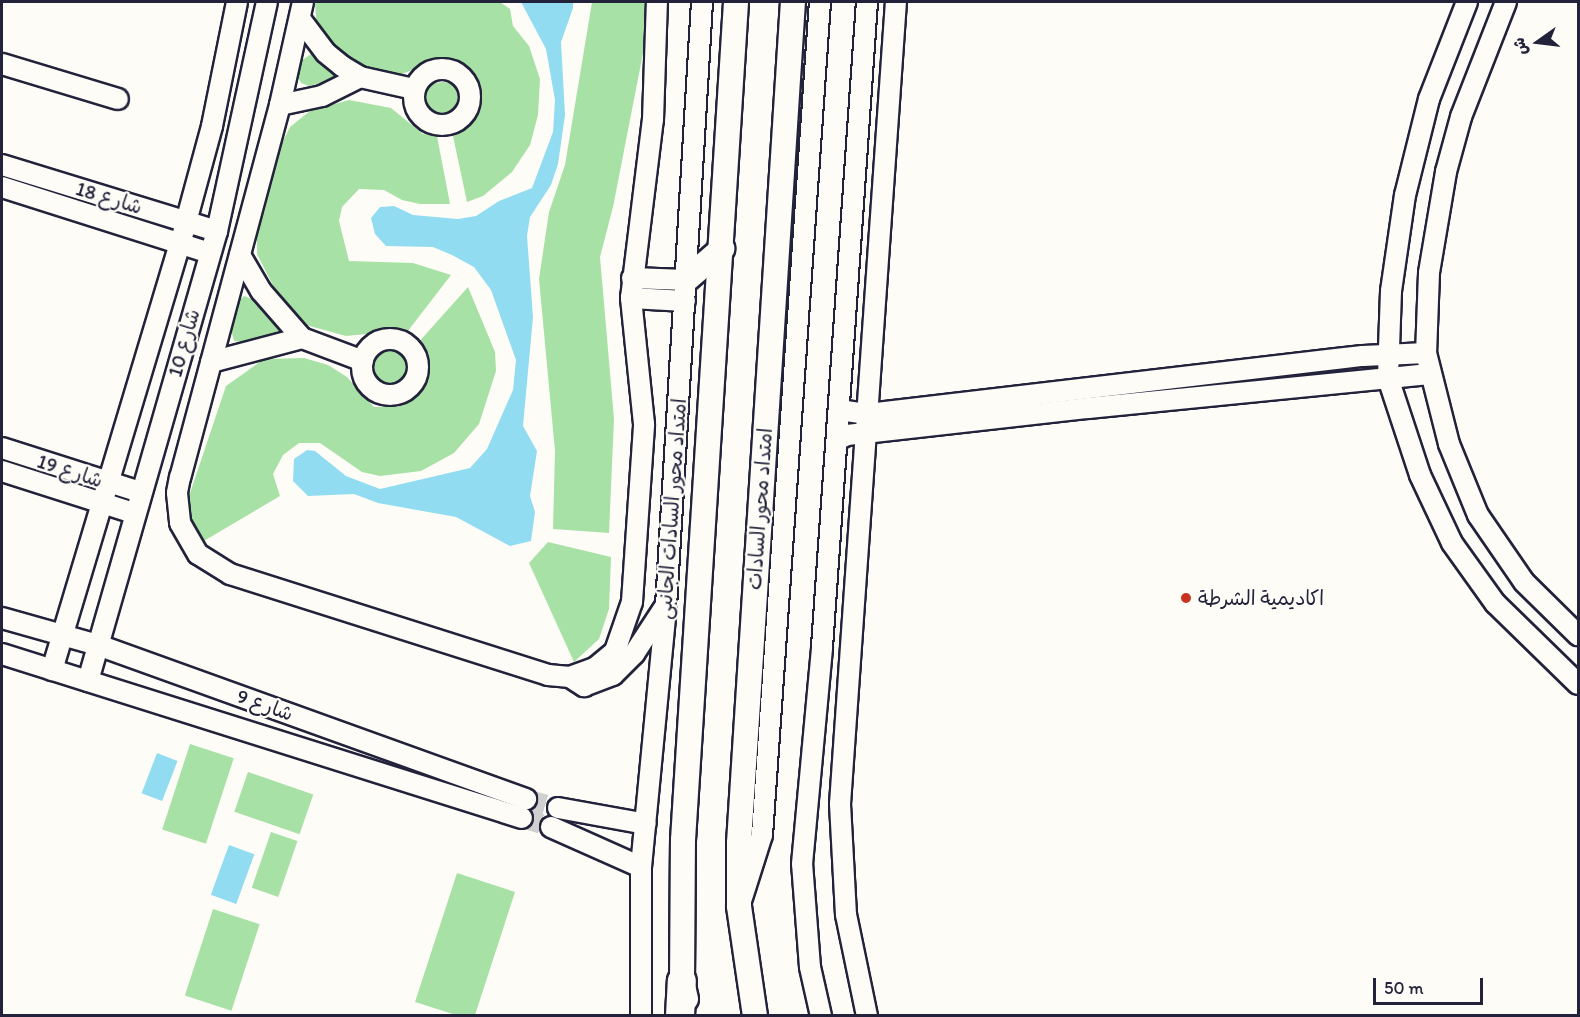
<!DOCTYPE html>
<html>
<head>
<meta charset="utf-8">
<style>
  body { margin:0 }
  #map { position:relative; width:1580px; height:1017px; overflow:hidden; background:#fdfcf7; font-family:Itim,"Playpen Sans Arabic",sans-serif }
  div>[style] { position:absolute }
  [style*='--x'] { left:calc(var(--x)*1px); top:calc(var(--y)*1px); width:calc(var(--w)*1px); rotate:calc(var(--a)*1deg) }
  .green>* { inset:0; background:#a8e1a6; transform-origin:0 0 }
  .round { border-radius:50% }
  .water>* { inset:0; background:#91dcf1; transform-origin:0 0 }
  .minor-tunnel>* { height:20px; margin-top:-10px; transform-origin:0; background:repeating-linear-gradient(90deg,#d1d0d1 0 20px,transparent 0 30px) }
  .roads { filter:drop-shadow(2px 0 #22223b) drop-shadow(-2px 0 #22223b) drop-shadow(0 2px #22223b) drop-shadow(0 -2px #22223b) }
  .minor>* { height:20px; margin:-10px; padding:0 10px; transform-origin:10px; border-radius:10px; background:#fdfcf7 }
  .minor>.ring { margin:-10px; padding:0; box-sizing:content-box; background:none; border:20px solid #fdfcf7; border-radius:50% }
  .major>* { height:24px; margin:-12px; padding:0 12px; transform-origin:12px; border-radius:12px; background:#fdfcf7 }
  .highway>* { height:28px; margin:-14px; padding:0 14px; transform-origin:14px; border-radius:14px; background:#fdfcf7 }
  .dots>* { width:16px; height:16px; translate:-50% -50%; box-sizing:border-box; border:3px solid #fdfcf7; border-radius:50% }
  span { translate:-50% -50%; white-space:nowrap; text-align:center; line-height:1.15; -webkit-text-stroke:4.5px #fdfcf7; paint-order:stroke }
  .street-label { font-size:20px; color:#22223b }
  .poi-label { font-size:20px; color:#22223b }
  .left { translate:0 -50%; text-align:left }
  .frame { position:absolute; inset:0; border:3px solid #22223b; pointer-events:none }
  .north { position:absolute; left:1508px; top:12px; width:60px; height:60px; -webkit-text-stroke:4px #fdfcf7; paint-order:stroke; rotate:256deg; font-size:16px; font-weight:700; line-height:24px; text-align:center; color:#22223b }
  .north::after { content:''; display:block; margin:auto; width:21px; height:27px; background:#22223b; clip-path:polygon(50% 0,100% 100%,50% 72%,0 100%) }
  .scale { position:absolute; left:1373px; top:978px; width:110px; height:27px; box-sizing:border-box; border:3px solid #22223b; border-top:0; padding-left:8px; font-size:18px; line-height:21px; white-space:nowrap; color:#22223b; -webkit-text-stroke:4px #fdfcf7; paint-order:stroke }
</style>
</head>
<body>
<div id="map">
  <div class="green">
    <div style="clip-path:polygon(315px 2px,500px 2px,510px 9px,513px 26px,529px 46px,540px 79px,538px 115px,530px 145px,512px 172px,483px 196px,467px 202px,453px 136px,473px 114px,476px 99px,473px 79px,460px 67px,442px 59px,391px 78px,349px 64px,317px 32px)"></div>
    <div style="clip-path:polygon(592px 2px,653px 2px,613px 207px,600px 257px,614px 419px,609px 533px,553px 529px,555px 451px,539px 279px,549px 212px,565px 165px)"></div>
    <div style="clip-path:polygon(311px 54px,320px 58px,340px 78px,309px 86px,301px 83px,296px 74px,298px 63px)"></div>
    <div class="round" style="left:423px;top:82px;width:40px;height:40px"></div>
    <div style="clip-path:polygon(349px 100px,391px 108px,423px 134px,437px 136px,450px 204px,420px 204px,402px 200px,384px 190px,359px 189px,342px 207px,339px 221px,349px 261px,413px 263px,451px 275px,404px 336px,386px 332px,346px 336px,306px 325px,286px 311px,257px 254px,257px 230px,265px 210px,275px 157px,290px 127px,310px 111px)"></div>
    <div style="clip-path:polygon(468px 287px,495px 352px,496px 371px,479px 424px,454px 453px,421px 471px,380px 476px,362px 472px,320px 443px,299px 443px,283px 455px,273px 474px,280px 496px,197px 545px,186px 505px,226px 386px,264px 359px,304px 358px,328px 365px,347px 377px,374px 407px,398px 407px,417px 397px,423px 388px,427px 366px,417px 344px)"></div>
    <div style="clip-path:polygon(244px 296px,257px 301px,286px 331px,245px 342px,234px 341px,229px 321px,235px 319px,233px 306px)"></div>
    <div class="round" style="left:367px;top:346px;width:40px;height:40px"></div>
    <div style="clip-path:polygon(548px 542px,611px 557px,609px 609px,599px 639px,574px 662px,529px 563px)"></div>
    <div style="left:190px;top:744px;width:46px;height:90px;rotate:18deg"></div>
    <div style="left:248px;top:772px;width:69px;height:42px;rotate:19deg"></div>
    <div style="left:271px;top:832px;width:28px;height:59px;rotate:19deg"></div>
    <div style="clip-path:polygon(457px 873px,515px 892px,475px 1015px,456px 1015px,415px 1002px)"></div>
    <div style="left:213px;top:909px;width:49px;height:91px;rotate:18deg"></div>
  </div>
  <div class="water">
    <div style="clip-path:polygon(521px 2px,573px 2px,573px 8px,561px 42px,565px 115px,558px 164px,551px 185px,530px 217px,527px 236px,533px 317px,523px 426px,537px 451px,530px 496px,535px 512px,531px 541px,510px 546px,456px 517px,378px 503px,354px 494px,308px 496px,293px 481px,294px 459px,307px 450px,315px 451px,346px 476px,380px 489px,470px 468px,487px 449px,513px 390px,516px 360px,491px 290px,474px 267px,452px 255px,433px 247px,386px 246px,375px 234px,371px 218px,380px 207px,394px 206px,413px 215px,458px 219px,476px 216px,499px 201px,532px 188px,553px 132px,555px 100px,546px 49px)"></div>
    <div style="left:157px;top:753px;width:22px;height:43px;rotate:21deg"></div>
    <div style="left:229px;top:845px;width:27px;height:53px;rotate:20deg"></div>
  </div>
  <div class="minor-tunnel">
    <div style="--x:526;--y:799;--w:33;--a:16"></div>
    <div style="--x:522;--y:818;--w:30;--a:17"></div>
  </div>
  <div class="roads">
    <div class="minor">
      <div style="--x:303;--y:2;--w:106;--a:102.6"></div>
      <div style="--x:280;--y:105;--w:385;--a:105"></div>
      <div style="--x:180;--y:477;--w:16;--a:101"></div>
      <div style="--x:177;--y:493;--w:30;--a:84"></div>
      <div style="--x:180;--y:523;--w:36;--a:60"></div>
      <div style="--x:198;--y:554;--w:38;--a:32"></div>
      <div style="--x:230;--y:574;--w:334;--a:17.6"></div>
      <div style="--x:548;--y:675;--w:22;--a:5"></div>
      <div style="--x:570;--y:677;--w:27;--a:-20"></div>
      <div style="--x:595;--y:668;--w:26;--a:-40"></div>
      <div style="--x:615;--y:651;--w:52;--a:-70.9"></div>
      <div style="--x:632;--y:602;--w:178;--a:-86.1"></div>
      <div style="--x:644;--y:424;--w:127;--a:-95.9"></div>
      <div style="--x:631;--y:298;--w:179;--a:-83"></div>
      <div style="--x:653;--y:120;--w:118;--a:-88.1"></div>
      <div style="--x:1467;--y:2;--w:104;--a:111.4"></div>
      <div style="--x:1429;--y:99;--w:99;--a:104"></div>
      <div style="--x:1405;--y:195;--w:97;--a:98.3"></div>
      <div style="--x:1391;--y:291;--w:87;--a:92"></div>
      <div style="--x:1388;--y:378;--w:102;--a:71.7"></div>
      <div style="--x:1420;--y:475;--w:75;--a:64.8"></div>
      <div style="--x:1452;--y:543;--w:74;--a:54.4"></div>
      <div style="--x:1495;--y:603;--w:116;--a:44.3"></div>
      <div style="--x:1506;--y:2;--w:123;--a:111.4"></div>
      <div style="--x:1461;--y:117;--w:57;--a:105.3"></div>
      <div style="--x:1446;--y:172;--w:102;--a:99.6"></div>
      <div style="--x:1429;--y:273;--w:80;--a:92.1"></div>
      <div style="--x:1426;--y:353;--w:94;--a:75.8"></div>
      <div style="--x:1449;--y:444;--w:77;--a:67.8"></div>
      <div style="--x:1478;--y:515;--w:81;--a:55.5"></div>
      <div style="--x:1524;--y:582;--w:76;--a:44.5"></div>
      <div style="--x:301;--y:20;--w:41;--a:52.9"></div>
      <div style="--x:326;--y:53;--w:21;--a:39"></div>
      <div style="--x:342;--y:66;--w:21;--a:31"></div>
      <div style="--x:360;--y:77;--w:55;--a:12.5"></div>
      <div style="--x:2;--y:64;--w:121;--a:16.8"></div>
      <div class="ring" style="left:414px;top:69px;width:36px;height:36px"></div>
      <div style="--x:280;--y:105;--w:43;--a:-12.1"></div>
      <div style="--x:322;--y:96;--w:42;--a:-26.6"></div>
      <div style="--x:2;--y:165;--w:225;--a:17.1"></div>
      <div style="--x:2;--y:187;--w:218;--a:17.6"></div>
      <div style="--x:240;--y:255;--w:42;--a:59.7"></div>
      <div style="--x:261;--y:291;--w:62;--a:48.9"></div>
      <div style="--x:302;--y:338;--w:65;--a:20.7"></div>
      <div style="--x:632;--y:278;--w:54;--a:2.1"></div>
      <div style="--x:631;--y:298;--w:54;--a:3.2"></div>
      <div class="ring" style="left:362px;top:339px;width:36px;height:36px"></div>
      <div style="--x:211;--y:362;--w:94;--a:-14.8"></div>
      <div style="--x:839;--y:410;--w:29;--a:8"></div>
      <div style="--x:868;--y:414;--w:498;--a:-6.7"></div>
      <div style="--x:1363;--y:356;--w:63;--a:-2.7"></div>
      <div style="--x:837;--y:440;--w:11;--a:-27"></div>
      <div style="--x:847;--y:435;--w:243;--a:-6.4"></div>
      <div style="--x:1088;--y:408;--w:343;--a:-5.7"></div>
      <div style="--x:2;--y:448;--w:145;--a:17.7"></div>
      <div style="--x:2;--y:471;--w:139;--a:17.7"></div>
      <div style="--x:2;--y:618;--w:100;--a:15.7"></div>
      <div style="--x:98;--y:645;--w:455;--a:19.8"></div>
      <div style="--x:2;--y:654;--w:545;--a:17.5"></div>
      <div style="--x:52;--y:670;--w:468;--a:-73.3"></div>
      <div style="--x:186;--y:222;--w:99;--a:-74.8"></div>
      <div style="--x:212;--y:126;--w:126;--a:-78.6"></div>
      <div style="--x:570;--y:677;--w:17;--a:33"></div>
      <div style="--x:584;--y:686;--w:31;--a:-21"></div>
      <div style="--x:613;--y:675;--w:30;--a:-45"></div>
      <div style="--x:634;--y:654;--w:55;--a:-56.9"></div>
      <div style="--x:88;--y:681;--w:468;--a:-74"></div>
      <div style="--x:217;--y:231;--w:234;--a:-77.7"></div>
      <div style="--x:558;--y:808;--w:89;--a:10.3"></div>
      <div style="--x:551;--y:827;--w:98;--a:24"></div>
      <div style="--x:742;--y:898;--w:66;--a:-72.4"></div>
      <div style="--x:762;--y:835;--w:835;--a:-86.02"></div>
      <div style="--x:641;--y:1016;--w:149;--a:-90"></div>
      <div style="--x:641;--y:867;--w:262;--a:-84.5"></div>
      <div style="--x:666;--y:606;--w:605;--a:-86.59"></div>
      <div style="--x:821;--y:1016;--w:50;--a:-102.7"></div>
      <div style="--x:810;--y:967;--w:103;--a:-94.4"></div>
      <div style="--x:802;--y:864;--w:218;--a:-84.7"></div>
      <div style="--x:822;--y:647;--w:647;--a:-86.01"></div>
      <div style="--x:867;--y:1016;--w:103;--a:-101.7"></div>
      <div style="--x:846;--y:915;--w:111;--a:-93.1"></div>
      <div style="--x:840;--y:804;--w:804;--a:-86.01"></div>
    </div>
    <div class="major">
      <div style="--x:686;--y:280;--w:48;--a:-40.7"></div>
      <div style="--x:686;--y:999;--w:18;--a:-103"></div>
      <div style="--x:682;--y:981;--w:141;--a:-89.6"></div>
      <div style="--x:683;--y:840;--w:840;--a:-86.38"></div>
      <div style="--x:755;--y:1016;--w:111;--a:-98.3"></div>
      <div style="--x:739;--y:906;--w:63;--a:-90"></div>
      <div style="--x:739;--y:843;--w:843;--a:-86.33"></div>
    </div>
    <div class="highway">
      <div style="--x:680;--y:1016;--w:35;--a:-87"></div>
    </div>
  </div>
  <div class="dots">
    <div style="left:1186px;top:598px;background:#c8321e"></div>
  </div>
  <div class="street-label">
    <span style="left:109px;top:198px;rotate:17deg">شارع 18</span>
    <span style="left:184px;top:343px;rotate:-74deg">شارع 10</span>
    <span style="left:70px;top:471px;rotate:18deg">شارع 19</span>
    <span style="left:672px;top:509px;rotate:-86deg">امتداد محور السادات الجانبى</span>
    <span style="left:760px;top:509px;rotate:-86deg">امتداد محور السادات</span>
    <span style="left:265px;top:705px;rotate:20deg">شارع 9</span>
  </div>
  <div class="poi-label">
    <span class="left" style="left:1198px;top:598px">اكاديمية الشرطة</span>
  </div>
  <div class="frame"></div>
  <div class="north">ش</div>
  <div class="scale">50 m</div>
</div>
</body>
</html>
